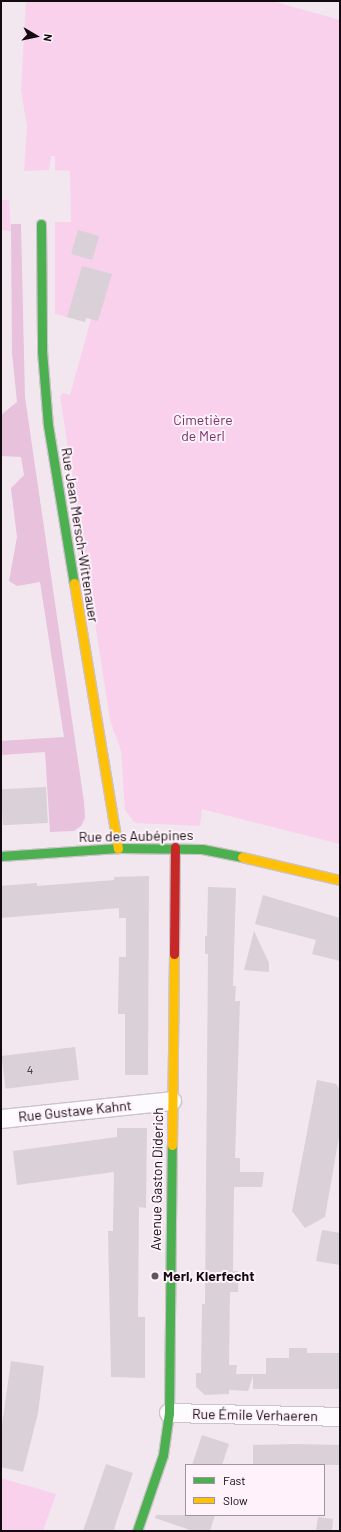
<!DOCTYPE html>
<html>
<head>
<meta charset="utf-8">
<style>
  body { margin:0 }
  #map { position:relative; width:341px; height:1532px; overflow:hidden; background:#f2e7ef; font-family:Barlow,sans-serif }
  div>[style] { position:absolute }
  [style*='--x'] { left:calc(var(--x)*1px); top:calc(var(--y)*1px); width:calc(var(--w)*1px); rotate:calc(var(--a)*1deg) }
  .green>* { inset:0; background:#f9d1ed }
  .forest>* { inset:0; background:#e8c1dd }
  .building>* { inset:0; background:#dad0d7; transform-origin:0 0 }
  .roads { filter:drop-shadow(1px 0 #ccc3c9) drop-shadow(-1px 0 #ccc3c9) drop-shadow(0 1px #ccc3c9) drop-shadow(0 -1px #ccc3c9) }
  .street>* { height:18px; margin:-9px; padding:0 9px; transform-origin:9px; border-radius:9px; background:#fdfbfd }
  .fast>* { height:9px; margin:-4.5px; padding:0 4.5px; transform-origin:4.5px; border-radius:4.5px; background:#4caf50 }
  .slow>* { height:9px; margin:-4.5px; padding:0 4.5px; transform-origin:4.5px; border-radius:4.5px; background:#ffc107 }
  .jam>* { height:9px; margin:-4.5px; padding:0 4.5px; transform-origin:4.5px; border-radius:4.5px; background:#c62828 }
  .dots>* { width:11px; height:11px; translate:-50% -50%; box-sizing:border-box; border:2px solid #fff2fa; border-radius:50% }
  span { translate:-50% -50%; white-space:nowrap; text-align:center; line-height:1.15; -webkit-text-stroke:4px #fff2fa; paint-order:stroke }
  .number-label { font-size:12px; color:#433c41 }
  .number-label span { -webkit-text-stroke-width:0 }
  .park-label { font-size:14px; color:#793169 }
  .street-label { font-size:14px; color:#110a0f }
  .poi-label { font-size:14px; color:#110a0f; font-weight:700 }
  .left { translate:0 -50%; text-align:left }
  .frame { position:absolute; inset:0; border:2px solid #110a0f; pointer-events:none }
  .legend { position:absolute; left:185px; top:1464px; width:140px; height:52px; box-sizing:border-box; background:#fff2fa; border:1px solid #a0959c; margin:0; padding:5px 7px; list-style:none; font-size:12px; color:#110a0f }
  .legend li { display:flex; align-items:center; gap:8px; height:20px }
  .legend b { width:20px; border:1px solid #a0959c }
  .north { position:absolute; left:16px; top:16px; width:40px; height:40px; -webkit-text-stroke:3px #fff2fa; paint-order:stroke; rotate:99deg; font-size:11px; font-weight:700; line-height:16px; text-align:center; color:#110a0f }
  .north::after { content:''; display:block; margin:auto; width:14px; height:18px; background:#110a0f; clip-path:polygon(50% 0,100% 100%,50% 72%,0 100%) }
</style>
</head>
<body>
<div id="map">
  <div class="green">
    <div style="clip-path:polygon(26px 1px,272px 1px,340px 20px,340px 844px,202px 809px,200px 826px,135px 823px,125px 810px,121px 751px,110px 720px,60px 396px,63px 393px,70px 395px,91px 319px,86px 318px,85px 322px,55px 314px,55px 222px,71px 222px,70px 171px,55px 170px,55px 156px,51px 156px,49px 170px,24px 171px,27px 127px,21px 90px)"></div>
    <div style="clip-path:polygon(1px 200px,9px 200px,11px 231px,1px 230px)"></div>
    <div style="clip-path:polygon(1px 1478px,56px 1494px,43px 1531px,1px 1531px)"></div>
  </div>
  <div class="forest">
    <div style="clip-path:polygon(11px 224px,21px 224px,25px 397px,84px 802px,85px 818px,81px 826px,74px 831px,50px 832px,45px 752px,1px 755px,1px 741px,64px 737px,40px 582px,17px 586px,9px 581px,17px 537px,11px 488px,24px 475px,21px 457px,1px 456px,1px 415px,17px 402px,12px 353px)"></div>
  </div>
  <div class="building">
    <div style="left:78px;top:230px;width:22px;height:25px;rotate:16deg"></div>
    <div style="clip-path:polygon(82px 266px,112px 274px,98px 321px,86px 318px,85px 322px,67px 317px)"></div>
    <div style="left:46px;top:787px;width:36px;height:45px;rotate:87deg"></div>
    <div style="clip-path:polygon(149px 876px,148px 1075px,125px 1075px,125px 1014px,118px 1014px,119px 957px,126px 957px,126px 918px,119px 918px,119px 908px,1px 918px,1px 886px,37px 883px,37px 886px,114px 880px,114px 877px)"></div>
    <div style="clip-path:polygon(208px 887px,236px 888px,233px 986px,236px 986px,235px 1001px,240px 1001px,235px 1158px,240px 1158px,240px 1172px,264px 1172px,262px 1187px,234px 1187px,233px 1271px,238px 1271px,238px 1292px,230px 1292px,229px 1365px,237px 1365px,236px 1374px,266px 1374px,266px 1358px,289px 1358px,289px 1348px,307px 1348px,307px 1353px,340px 1353px,340px 1389px,253px 1389px,253px 1376px,248px 1391px,229px 1390px,229px 1394px,205px 1395px,196px 1387px,196px 1373px,201px 1373px,202px 1304px,205px 1304px,208px 954px,205px 954px,205px 936px,207px 936px)"></div>
    <div style="clip-path:polygon(263px 895px,340px 918px,340px 961px,312px 954px,316px 940px,255px 924px)"></div>
    <div style="clip-path:polygon(254px 931px,269px 963px,269px 972px,244px 970px)"></div>
    <div style="left:75px;top:1047px;width:33px;height:74px;rotate:83deg"></div>
    <div style="clip-path:polygon(317px 1080px,336px 1084px,340px 1090px,340px 1131px,325px 1217px,305px 1228px,292px 1211px)"></div>
    <div style="clip-path:polygon(117px 1128px,147px 1128px,146px 1208px,139px 1207px,138px 1317px,145px 1317px,145px 1378px,111px 1377px,108px 1231px,113px 1231px,114px 1172px,17px 1185px,13px 1151px,117px 1137px)"></div>
    <div style="clip-path:polygon(322px 1230px,340px 1233px,340px 1265px,316px 1261px)"></div>
    <div style="clip-path:polygon(11px 1361px,44px 1366px,38px 1413px,23px 1472px,1px 1467px,1px 1432px)"></div>
    <div style="clip-path:polygon(202px 1435px,229px 1444px,222px 1465px,192px 1465px)"></div>
    <div style="clip-path:polygon(296px 1444px,340px 1445px,340px 1465px,253px 1465px,253px 1445px)"></div>
    <div style="clip-path:polygon(106px 1464px,133px 1473px,115px 1526px,114px 1531px,83px 1531px)"></div>
    <div style="clip-path:polygon(156px 1515px,215px 1515px,210px 1531px,193px 1531px,155px 1518px)"></div>
    <div style="clip-path:polygon(318px 1517px,333px 1519px,332px 1531px,316px 1531px)"></div>
  </div>
  <div class="roads">
    <div class="street">
      <div style="--x:1;--y:1119;--w:172;--a:-6"></div>
      <div style="--x:169;--y:1413;--w:171;--a:1.3"></div>
    </div>
    <div class="fast">
      <div style="--x:41;--y:224;--w:127;--a:89.5"></div>
      <div style="--x:42;--y:351;--w:74;--a:85.4"></div>
      <div style="--x:48;--y:425;--w:160;--a:80.7"></div>
      <div style="--x:1;--y:856;--w:117;--a:-3.9"></div>
      <div style="--x:118;--y:848;--w:84;--a:0.7"></div>
      <div style="--x:202;--y:849;--w:41;--a:11.3"></div>
      <div style="--x:137;--y:1531;--w:80;--a:-71.1"></div>
      <div style="--x:163;--y:1455;--w:42;--a:-81.9"></div>
      <div style="--x:169;--y:1413;--w:268;--a:-89.4"></div>
    </div>
    <div class="slow">
      <div style="--x:74;--y:583;--w:269;--a:80.6"></div>
      <div style="--x:242;--y:857;--w:101;--a:13.2"></div>
      <div style="--x:172;--y:1145;--w:191;--a:-89.4"></div>
    </div>
    <div class="jam">
      <div style="--x:174;--y:954;--w:107;--a:-89.5"></div>
    </div>
  </div>
  <div class="dots">
    <div style="left:155px;top:1276px;background:#60575d"></div>
  </div>
  <div class="number-label">
    <span style="left:30px;top:1070px">4</span>
  </div>
  <div class="park-label">
    <span style="left:203px;top:428px">Cimetière<br>de Merl</span>
  </div>
  <div class="street-label">
    <span style="left:80px;top:535px;rotate:81deg">Rue Jean Mersch-Wittenauer</span>
    <span style="left:136px;top:836px;rotate:-1deg">Rue des Aubépines</span>
    <span style="left:75px;top:1111px;rotate:-6deg">Rue Gustave Kahnt</span>
    <span style="left:157px;top:1179px;rotate:-89deg">Avenue Gaston Diderich</span>
    <span style="left:255px;top:1415px;rotate:1deg">Rue Émile Verhaeren</span>
  </div>
  <div class="poi-label">
    <span class="left" style="left:163px;top:1276px">Merl, Kierfecht</span>
  </div>
  <div class="frame"></div>
  <ul class="legend">
  <li><b style="height:5px;background:#4caf50"></b>Fast</li>
  <li><b style="height:5px;background:#ffc107"></b>Slow</li>
  </ul>
  <div class="north">N</div>
</div>
</body>
</html>
